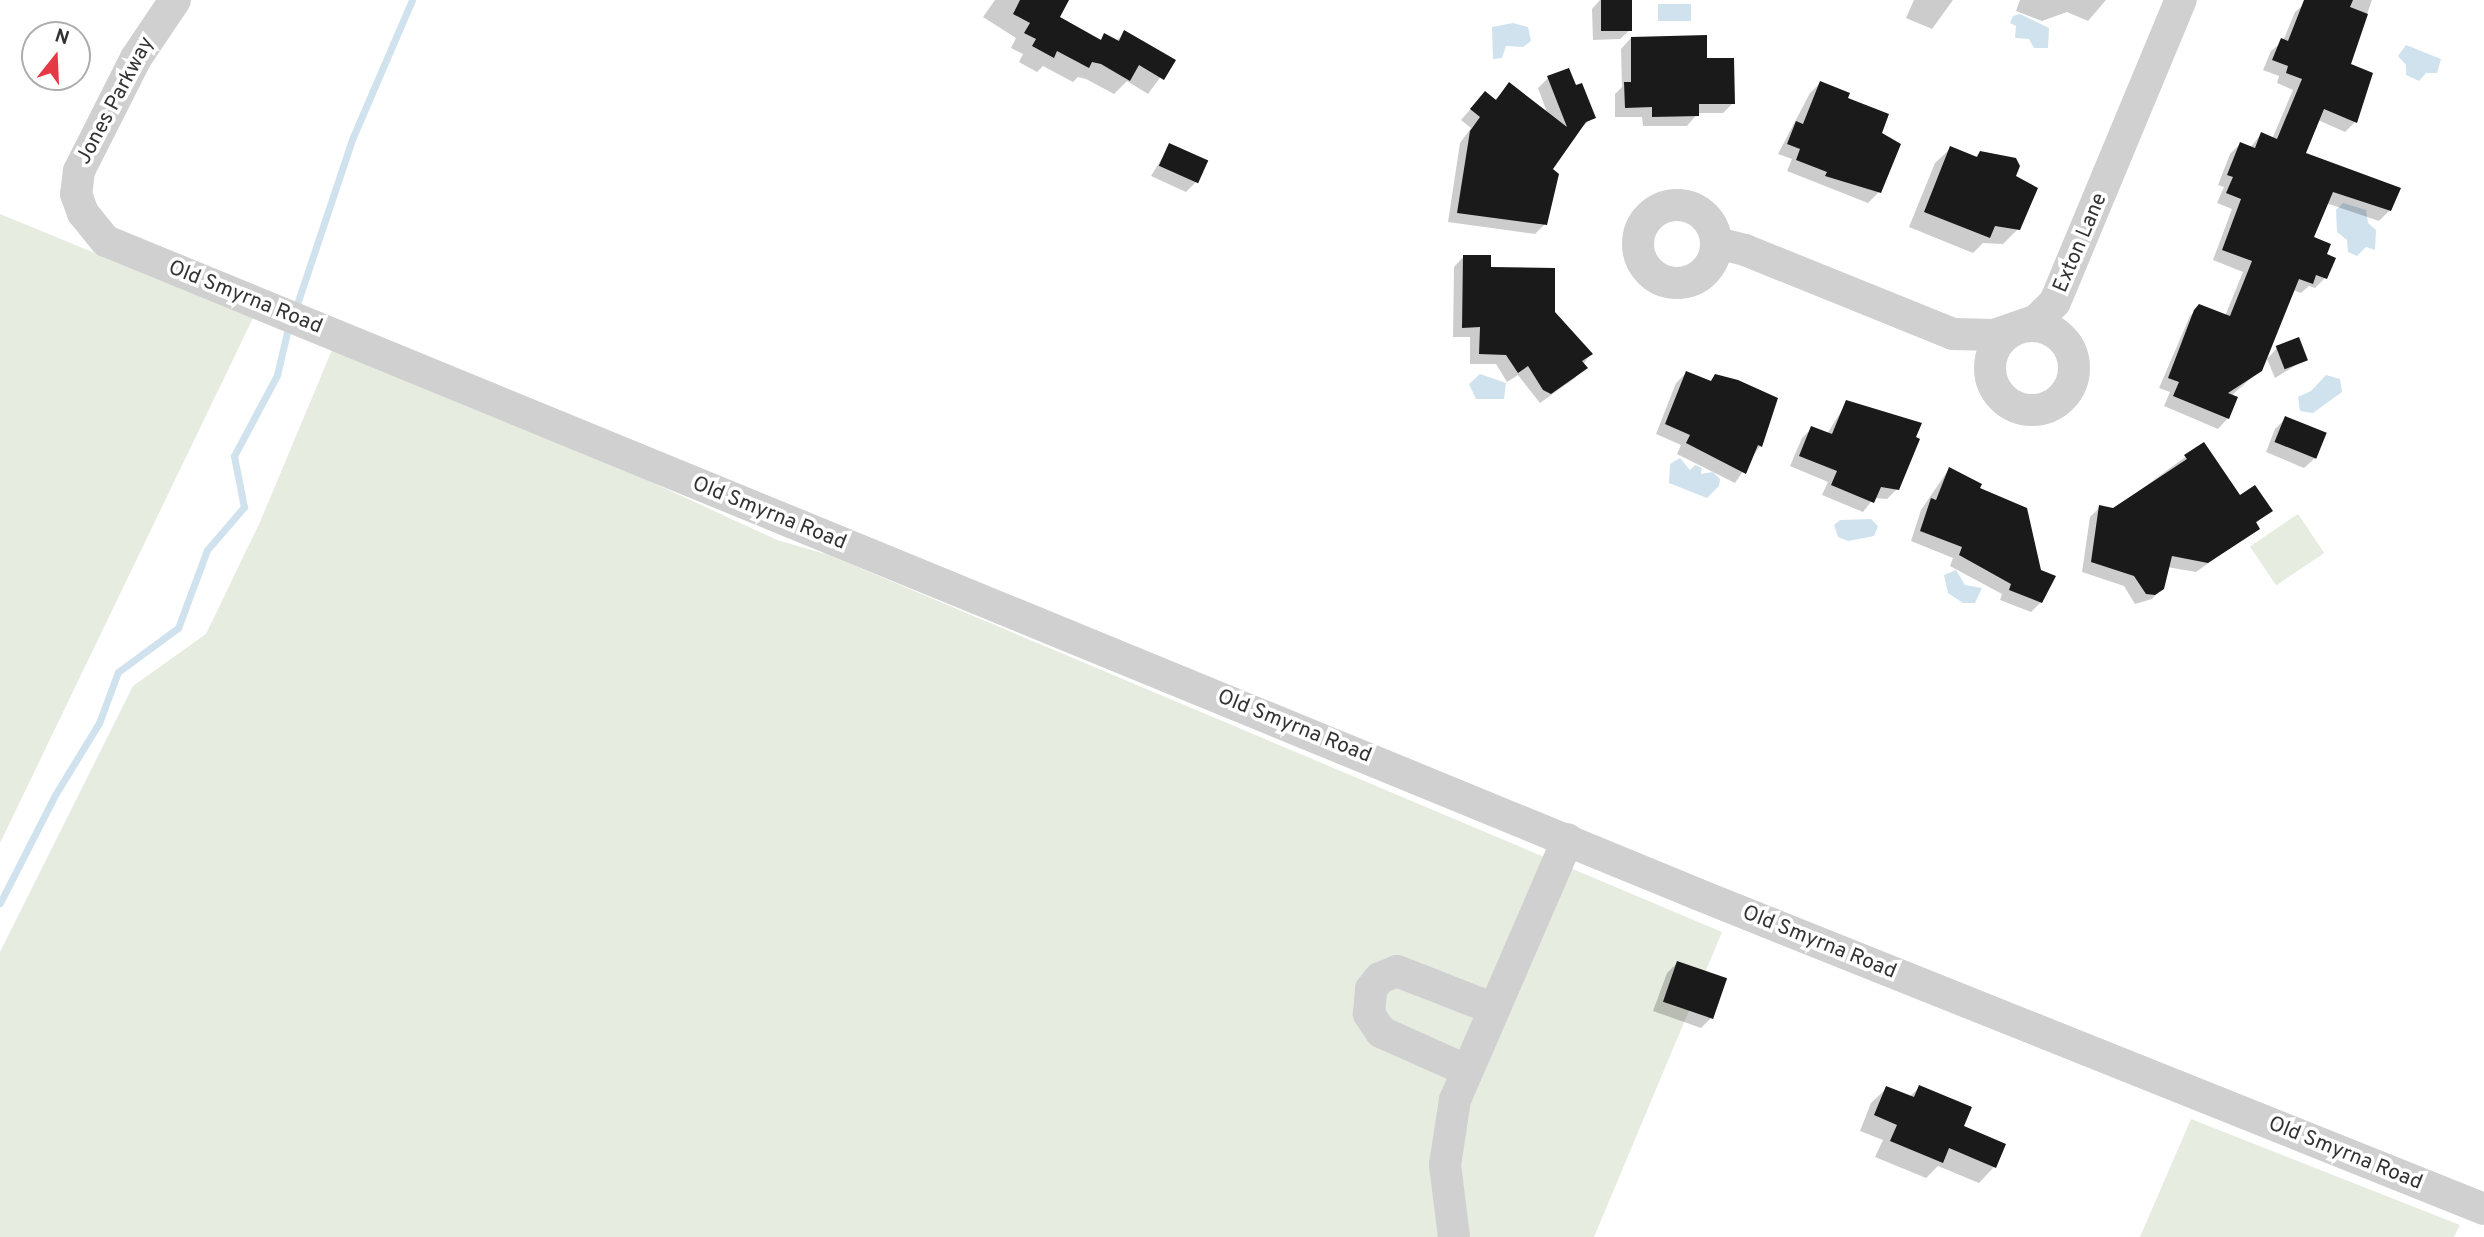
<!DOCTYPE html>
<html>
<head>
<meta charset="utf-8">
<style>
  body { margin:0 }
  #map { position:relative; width:2484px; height:1237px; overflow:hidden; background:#fff; font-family:Overpass,sans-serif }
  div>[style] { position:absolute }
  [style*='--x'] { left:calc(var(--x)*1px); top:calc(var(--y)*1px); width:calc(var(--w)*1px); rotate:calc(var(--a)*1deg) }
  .green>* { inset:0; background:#e6ecdf; transform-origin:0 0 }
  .water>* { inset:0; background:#cfe2ee; transform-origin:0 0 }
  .shadow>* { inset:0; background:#0003 }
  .stream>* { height:7px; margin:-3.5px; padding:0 3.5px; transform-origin:3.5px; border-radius:3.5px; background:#cfe2ee }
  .building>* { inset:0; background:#1a1a1a; transform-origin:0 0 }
  .minor>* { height:32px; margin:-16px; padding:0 16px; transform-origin:16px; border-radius:16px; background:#d0d0d0 }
  .minor>.ring { margin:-16px; padding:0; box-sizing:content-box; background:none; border:32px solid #d0d0d0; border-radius:50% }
  span { translate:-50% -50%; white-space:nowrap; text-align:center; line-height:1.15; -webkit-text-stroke:7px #fff; paint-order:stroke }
  .street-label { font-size:21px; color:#333 }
  .north { position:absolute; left:21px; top:21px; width:70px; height:70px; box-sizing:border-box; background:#fff; border:2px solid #adadad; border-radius:50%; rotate:18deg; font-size:19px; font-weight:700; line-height:28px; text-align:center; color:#333 }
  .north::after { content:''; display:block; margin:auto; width:24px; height:32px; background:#e63946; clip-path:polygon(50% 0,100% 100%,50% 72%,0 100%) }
</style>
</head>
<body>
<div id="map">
  <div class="green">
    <div style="clip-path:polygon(0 214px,253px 318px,0 843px)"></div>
    <div style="clip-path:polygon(332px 350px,621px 468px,777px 540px,829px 555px,1722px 932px,1594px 1237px,0 1237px,0 952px,133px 686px,206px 634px,260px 522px)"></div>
    <div style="left:2298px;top:514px;width:47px;height:58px;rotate:56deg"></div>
    <div style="clip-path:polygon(2191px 1119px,2460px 1225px,2454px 1237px,2140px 1237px)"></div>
  </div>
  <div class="water">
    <div style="left:1658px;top:4px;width:33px;height:17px"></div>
    <div style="clip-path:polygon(2020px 14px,2049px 28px,2048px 48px,2034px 48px,2029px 39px,2015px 38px,2016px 26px,2010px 23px,2013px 16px)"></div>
    <div style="clip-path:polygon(1513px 23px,1528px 27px,1531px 41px,1523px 47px,1506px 46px,1502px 58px,1493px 59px,1492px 27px)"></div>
    <div style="clip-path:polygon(2406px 45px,2441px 59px,2437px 73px,2426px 73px,2419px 81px,2406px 75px,2406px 65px,2398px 56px)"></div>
    <div style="clip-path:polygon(2343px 203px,2366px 210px,2368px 223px,2376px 230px,2375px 250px,2366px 247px,2357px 256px,2348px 252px,2347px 240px,2337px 232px,2336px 210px)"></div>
    <div style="clip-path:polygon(1480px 374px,1506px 383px,1504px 399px,1476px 399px,1469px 384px)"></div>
    <div style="clip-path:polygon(2326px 375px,2340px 379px,2342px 392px,2313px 413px,2300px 411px,2298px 397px,2311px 391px)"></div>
    <div style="clip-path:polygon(1680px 458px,1690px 470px,1695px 465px,1702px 468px,1701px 474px,1713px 472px,1720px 479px,1719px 486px,1707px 498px,1669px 483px,1670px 464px)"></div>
    <div style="clip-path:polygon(1871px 519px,1878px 526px,1874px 536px,1848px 541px,1838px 537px,1834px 525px,1840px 520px)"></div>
    <div style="clip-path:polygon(1956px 570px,1965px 585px,1982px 588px,1975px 603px,1963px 603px,1948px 593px,1944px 575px)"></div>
  </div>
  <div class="shadow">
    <div style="clip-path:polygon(995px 0,1055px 0,1057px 18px,1099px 41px,1105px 35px,1116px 41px,1125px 32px,1173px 60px,1148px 94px,1127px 81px,1114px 94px,1086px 79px,1078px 77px,1073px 82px,1043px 66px,1037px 72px,1019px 62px,1023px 54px,1011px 48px,1016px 38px,983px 17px)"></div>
    <div style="clip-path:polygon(1600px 0,1630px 0,1631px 29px,1620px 39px,1593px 40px,1592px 9px)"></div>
    <div style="clip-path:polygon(1914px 0,1953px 0,1932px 29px,1906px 18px)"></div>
    <div style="clip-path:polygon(2020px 0,2106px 0,2088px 21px,2067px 12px,2042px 21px,2016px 11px)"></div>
    <div style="clip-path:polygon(2309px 0,2372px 0,2349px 65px,2355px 122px,2345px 132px,2318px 120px,2304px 154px,2390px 210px,2379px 221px,2326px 203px,2312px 238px,2324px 255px,2325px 278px,2315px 288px,2309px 286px,2301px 293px,2293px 290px,2260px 370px,2231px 396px,2228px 418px,2218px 429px,2164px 406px,2170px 392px,2159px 388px,2190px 316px,2200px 306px,2225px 316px,2243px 272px,2213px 260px,2232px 209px,2217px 203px,2224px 187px,2218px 185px,2230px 154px,2240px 144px,2250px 148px,2261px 134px,2272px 139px,2293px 90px,2277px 83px,2279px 76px,2263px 70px,2271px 51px,2283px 41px,2295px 12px)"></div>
    <div style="clip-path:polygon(1631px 38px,1705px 60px,1733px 103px,1723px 113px,1698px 113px,1687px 126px,1643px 126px,1642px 117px,1615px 117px,1615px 94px,1622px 87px,1621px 49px)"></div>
    <div style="clip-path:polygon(1548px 78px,1575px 88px,1594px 117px,1578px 130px,1550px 169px,1545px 224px,1535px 234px,1448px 222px,1460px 143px,1471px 128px,1461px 120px,1475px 104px,1494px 101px,1509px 85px,1548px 115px,1538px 88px)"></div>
    <div style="clip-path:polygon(1820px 83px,1845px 99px,1879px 192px,1868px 203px,1787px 171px,1792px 159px,1778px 154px,1810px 93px)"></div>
    <div style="clip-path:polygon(1170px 145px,1196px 182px,1186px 192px,1151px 176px)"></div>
    <div style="clip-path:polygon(1951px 148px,1975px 158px,1980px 152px,2014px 177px,2018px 229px,2003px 244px,1983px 243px,1973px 253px,1909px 227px,1935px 163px)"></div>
    <div style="clip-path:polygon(1464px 256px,1554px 313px,1590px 354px,1575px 378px,1540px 403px,1518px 375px,1507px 382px,1496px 364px,1470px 364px,1470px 337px,1453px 337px,1454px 267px)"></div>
    <div style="clip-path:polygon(2277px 348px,2306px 359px,2275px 378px,2267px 359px)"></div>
    <div style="clip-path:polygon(1686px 373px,1709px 382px,1715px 376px,1760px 446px,1735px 483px,1677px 454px,1681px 445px,1656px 434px,1676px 383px)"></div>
    <div style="clip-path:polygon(1847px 402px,1914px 438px,1897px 489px,1887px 499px,1874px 498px,1863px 512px,1822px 495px,1828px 482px,1790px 466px,1802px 438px,1812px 428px,1827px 434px)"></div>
    <div style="clip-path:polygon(2286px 418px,2315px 458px,2304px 468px,2266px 452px,2275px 429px)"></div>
    <div style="clip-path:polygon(2203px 444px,2239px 498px,2270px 511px,2255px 524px,2258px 528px,2196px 572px,2167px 567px,2162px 588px,2152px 599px,2135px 604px,2124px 586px,2082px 572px,2090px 517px,2100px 507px,2113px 510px)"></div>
    <div style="clip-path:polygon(1949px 469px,1978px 489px,2041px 602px,2031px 612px,2000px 600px,2002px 594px,1950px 566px,1953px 558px,1911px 541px,1921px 510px)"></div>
    <div style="clip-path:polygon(1677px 963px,1711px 1018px,1701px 1028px,1653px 1011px,1667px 973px)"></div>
    <div style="clip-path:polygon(1920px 1087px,1962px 1127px,1994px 1167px,1979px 1183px,1938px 1166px,1926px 1178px,1875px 1157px,1883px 1140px,1860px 1131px,1871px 1103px,1887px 1088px,1909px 1097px)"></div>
  </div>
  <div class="stream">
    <div style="--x:295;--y:310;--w:182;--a:-71.5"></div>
    <div style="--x:353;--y:137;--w:149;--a:-66.7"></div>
    <div style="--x:0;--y:903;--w:121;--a:-63"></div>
    <div style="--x:55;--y:795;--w:84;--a:-58.6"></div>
    <div style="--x:99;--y:723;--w:54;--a:-69.6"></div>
    <div style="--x:118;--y:672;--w:74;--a:-36.3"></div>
    <div style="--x:178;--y:628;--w:83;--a:-69.6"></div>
    <div style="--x:207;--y:550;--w:57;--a:-49.3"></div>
    <div style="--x:244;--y:507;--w:52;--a:-101.1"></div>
    <div style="--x:234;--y:456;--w:92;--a:-62"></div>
    <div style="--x:277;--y:375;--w:52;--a:-76.8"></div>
  </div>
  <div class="building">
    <div style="clip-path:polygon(1020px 0,1069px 0,1060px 17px,1101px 40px,1104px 33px,1119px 41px,1124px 30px,1176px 60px,1164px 80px,1139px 65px,1130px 81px,1101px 64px,1092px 62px,1089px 68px,1057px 51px,1054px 58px,1032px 46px,1036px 39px,1024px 33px,1030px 23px,1013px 14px)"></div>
    <div style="left:1601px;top:0;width:31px;height:31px"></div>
    <div style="clip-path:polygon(2304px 0,2353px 0,2350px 7px,2368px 14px,2351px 64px,2373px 73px,2357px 123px,2324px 109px,2306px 153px,2401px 188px,2391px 211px,2333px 192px,2314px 237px,2331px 244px,2327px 254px,2336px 258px,2327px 279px,2316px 275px,2313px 284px,2299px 279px,2262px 371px,2228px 393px,2238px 397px,2229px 419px,2173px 396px,2179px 382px,2168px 378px,2194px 310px,2199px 304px,2230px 316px,2252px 261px,2222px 250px,2241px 199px,2226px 193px,2233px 177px,2227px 175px,2240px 142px,2255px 148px,2261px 132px,2277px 139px,2302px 79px,2286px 73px,2288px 66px,2272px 60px,2281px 38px,2288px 41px)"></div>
    <div style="clip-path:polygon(1707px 35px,1707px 58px,1734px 58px,1735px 104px,1699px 104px,1699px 116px,1652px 117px,1652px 107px,1625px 108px,1624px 82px,1631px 82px,1631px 37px)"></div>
    <div style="clip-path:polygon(1569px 68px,1576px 85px,1582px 83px,1596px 118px,1586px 122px,1553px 169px,1559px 174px,1547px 225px,1457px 213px,1470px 131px,1480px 117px,1470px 109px,1485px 91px,1496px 100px,1509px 82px,1567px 127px,1547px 76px)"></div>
    <div style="clip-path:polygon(1820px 81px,1850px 93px,1848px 98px,1889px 114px,1882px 133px,1901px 144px,1881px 193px,1825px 176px,1827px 172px,1796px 160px,1800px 149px,1787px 144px,1796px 121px,1803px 124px)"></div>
    <div style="left:1169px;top:143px;width:43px;height:25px;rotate:24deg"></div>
    <div style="clip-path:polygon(1950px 146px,1977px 157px,1980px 151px,2016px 158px,2020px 166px,2016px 176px,2038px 188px,2020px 230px,1995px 226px,1990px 238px,1924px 212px)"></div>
    <div style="clip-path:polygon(1463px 255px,1491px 255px,1491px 267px,1555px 268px,1555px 312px,1593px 354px,1582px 361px,1588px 368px,1551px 394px,1543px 390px,1528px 366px,1518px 373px,1506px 355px,1479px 354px,1480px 327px,1462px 328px)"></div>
    <div style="left:2299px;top:337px;width:25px;height:25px;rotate:69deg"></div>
    <div style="clip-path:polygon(1686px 371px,1711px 381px,1715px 374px,1738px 380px,1778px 398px,1762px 447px,1758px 445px,1746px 474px,1686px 443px,1690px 435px,1665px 424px)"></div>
    <div style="clip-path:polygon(1846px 400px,1922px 423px,1916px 437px,1920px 439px,1899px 490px,1881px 487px,1874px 503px,1831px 485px,1837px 471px,1799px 456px,1811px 426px,1832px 434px)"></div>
    <div style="left:2285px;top:416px;width:45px;height:28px;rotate:22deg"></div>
    <div style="clip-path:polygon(2204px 442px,2240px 495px,2255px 485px,2273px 511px,2256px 522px,2260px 529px,2208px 563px,2172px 556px,2164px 589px,2155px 595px,2146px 594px,2134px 576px,2091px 562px,2099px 505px,2113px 508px,2187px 459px,2184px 455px)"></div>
    <div style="clip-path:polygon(1949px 467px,1982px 484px,1980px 488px,2027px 508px,2041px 570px,2056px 576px,2042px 603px,2009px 590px,2011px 584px,1959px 555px,1962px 547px,1920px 531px,1931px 498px,1936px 500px)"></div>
    <div style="left:1677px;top:961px;width:53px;height:43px;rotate:19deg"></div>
    <div style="clip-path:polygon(1919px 1085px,1972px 1107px,1964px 1126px,2006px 1144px,1996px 1168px,1949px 1148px,1943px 1163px,1890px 1141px,1897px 1125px,1874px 1115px,1886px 1086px,1914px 1097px)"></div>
  </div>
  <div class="minor">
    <div style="--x:175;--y:0;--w:70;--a:123.9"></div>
    <div style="--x:136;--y:58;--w:127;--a:116.8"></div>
    <div style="--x:79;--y:171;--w:23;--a:97"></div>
    <div style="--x:76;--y:194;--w:20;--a:70"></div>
    <div style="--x:83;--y:213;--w:36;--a:51"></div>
    <div style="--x:106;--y:241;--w:1720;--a:22.31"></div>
    <div style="--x:1697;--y:894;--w:848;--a:21.81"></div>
    <div class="ring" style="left:1638px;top:205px;width:46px;height:46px"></div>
    <div style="--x:1717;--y:243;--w:29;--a:14"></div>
    <div style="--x:1745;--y:250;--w:224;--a:22"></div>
    <div style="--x:1953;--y:334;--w:41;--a:1.4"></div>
    <div style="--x:1994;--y:335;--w:46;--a:-19.2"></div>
    <div style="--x:2037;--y:320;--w:25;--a:-45"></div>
    <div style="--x:2055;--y:302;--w:327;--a:-67.4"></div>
    <div class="ring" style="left:1990px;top:326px;width:52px;height:52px"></div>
    <div style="--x:1466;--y:1070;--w:93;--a:-155.9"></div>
    <div style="--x:1381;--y:1032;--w:22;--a:-124"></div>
    <div style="--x:1369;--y:1014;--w:25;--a:-85"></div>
    <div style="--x:1371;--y:989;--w:14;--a:-51"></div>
    <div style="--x:1380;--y:978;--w:18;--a:-22"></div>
    <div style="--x:1397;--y:971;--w:104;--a:21.4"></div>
    <div style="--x:1454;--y:1237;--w:73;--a:-97.1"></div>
    <div style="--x:1445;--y:1165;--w:66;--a:-81.3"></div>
    <div style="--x:1455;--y:1100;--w:284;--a:-66.6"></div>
  </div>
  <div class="street-label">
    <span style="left:116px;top:101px;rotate:-62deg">Jones Parkway</span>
    <span style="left:2081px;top:243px;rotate:-67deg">Exton Lane</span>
    <span style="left:245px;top:298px;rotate:22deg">Old Smyrna Road</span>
    <span style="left:769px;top:514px;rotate:22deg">Old Smyrna Road</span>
    <span style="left:1294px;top:727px;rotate:22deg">Old Smyrna Road</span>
    <span style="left:1819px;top:943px;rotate:22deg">Old Smyrna Road</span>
    <span style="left:2345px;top:1154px;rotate:22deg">Old Smyrna Road</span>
  </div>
  <div class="north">N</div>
</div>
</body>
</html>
